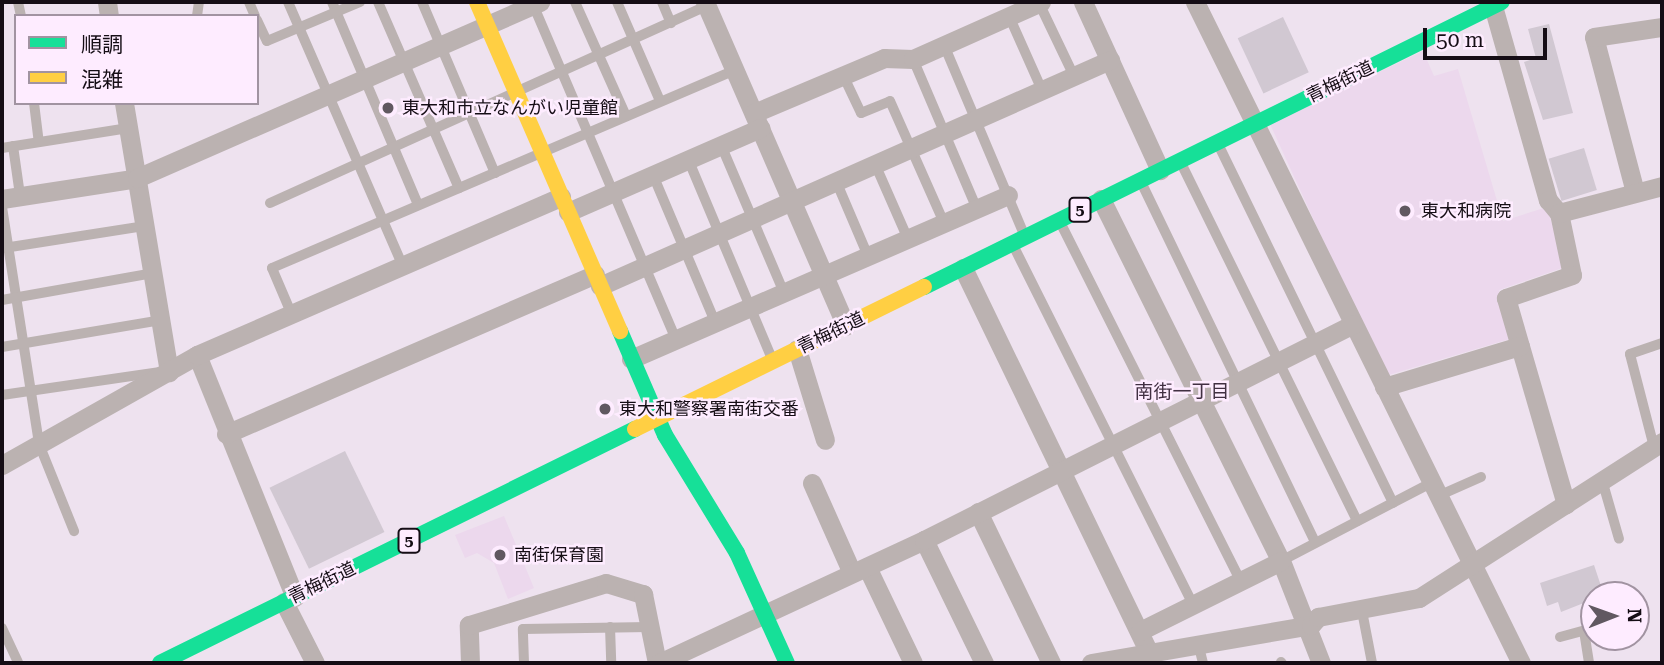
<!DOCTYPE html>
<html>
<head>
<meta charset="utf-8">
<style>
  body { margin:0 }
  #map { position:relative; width:1664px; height:665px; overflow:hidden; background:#eee2ef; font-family:"Roboto Serif","Noto Sans JP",serif }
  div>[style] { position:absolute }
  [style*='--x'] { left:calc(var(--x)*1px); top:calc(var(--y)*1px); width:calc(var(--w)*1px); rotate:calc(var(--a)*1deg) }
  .built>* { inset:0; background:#ecd8ed }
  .building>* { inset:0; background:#d1c8d2; transform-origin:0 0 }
  .lane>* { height:10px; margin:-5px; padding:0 5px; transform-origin:5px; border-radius:5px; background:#bbb2b1 }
  .street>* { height:19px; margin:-9.5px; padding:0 9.5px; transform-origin:9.5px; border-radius:9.5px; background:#bbb2b1 }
  .fast>* { height:16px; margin:-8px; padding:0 8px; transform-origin:8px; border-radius:8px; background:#16e098 }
  .slow>* { height:16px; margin:-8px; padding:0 8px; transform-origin:8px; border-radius:8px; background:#ffcf43 }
  .dots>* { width:19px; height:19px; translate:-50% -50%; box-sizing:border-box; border:4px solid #feecff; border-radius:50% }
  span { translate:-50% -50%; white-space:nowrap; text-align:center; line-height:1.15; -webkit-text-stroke:5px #feecff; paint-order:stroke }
  .shield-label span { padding:2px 5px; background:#feecff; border:2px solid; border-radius:5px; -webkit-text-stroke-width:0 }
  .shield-label { font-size:16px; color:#150d15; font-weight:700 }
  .street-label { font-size:18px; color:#150d15 }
  .poi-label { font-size:18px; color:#150d15 }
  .left { translate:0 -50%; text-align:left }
  .neighbourhood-label { font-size:19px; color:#413042 }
  .frame { position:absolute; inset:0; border:4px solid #150d15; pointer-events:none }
  .legend { position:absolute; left:14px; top:14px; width:245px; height:91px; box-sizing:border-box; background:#feecff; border:2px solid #a193a1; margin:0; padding:9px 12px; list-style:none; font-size:21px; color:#150d15 }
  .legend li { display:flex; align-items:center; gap:14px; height:35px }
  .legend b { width:35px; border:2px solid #a193a1 }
  .north { position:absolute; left:1580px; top:581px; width:70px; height:70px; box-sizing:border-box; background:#feecff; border:2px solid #a193a1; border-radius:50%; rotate:89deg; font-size:19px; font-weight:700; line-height:28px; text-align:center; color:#150d15 }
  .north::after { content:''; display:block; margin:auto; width:24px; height:32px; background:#615861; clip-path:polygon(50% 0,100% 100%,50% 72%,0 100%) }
  .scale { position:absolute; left:1423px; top:28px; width:124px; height:32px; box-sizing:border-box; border:4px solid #150d15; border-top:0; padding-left:9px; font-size:21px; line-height:24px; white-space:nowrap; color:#150d15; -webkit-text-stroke:5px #feecff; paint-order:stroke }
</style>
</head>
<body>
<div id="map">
  <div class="built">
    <div style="clip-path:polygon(1423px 51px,1434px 76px,1458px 69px,1503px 221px,1547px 207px,1565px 267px,1499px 290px,1513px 338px,1385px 376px,1270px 124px)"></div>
    <div style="clip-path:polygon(504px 516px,534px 588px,508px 599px,494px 563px,477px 553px,465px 558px,455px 535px)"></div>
  </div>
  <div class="building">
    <div style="left:1283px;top:17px;width:61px;height:50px;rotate:65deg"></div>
    <div style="clip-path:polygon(1549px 24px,1573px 113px,1543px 120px,1524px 62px,1536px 58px,1528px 29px)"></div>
    <div style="left:1584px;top:148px;width:44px;height:37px;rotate:73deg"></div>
    <div style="left:345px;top:451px;width:90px;height:84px;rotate:64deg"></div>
    <div style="clip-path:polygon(1594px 565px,1604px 595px,1561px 612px,1558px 602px,1547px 606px,1540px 583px)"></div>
  </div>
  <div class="lane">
    <div style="--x:18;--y:2;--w:14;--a:78"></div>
    <div style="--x:249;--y:2;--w:15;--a:67"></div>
    <div style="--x:288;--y:2;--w:288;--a:66.5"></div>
    <div style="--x:332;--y:2;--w:220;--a:67"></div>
    <div style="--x:378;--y:2;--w:203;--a:66.5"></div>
    <div style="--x:422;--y:2;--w:186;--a:66.9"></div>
    <div style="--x:532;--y:2;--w:367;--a:66.9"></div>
    <div style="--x:575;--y:2;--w:125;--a:65.9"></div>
    <div style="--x:617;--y:2;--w:108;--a:66.5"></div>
    <div style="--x:662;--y:2;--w:23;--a:67"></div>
    <div style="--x:1039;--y:3;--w:81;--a:64.4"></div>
    <div style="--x:197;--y:16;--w:14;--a:-82"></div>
    <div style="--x:1009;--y:16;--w:81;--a:66"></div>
    <div style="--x:257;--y:20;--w:23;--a:65"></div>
    <div style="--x:267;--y:41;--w:101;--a:-22.8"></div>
    <div style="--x:944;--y:45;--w:203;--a:67.1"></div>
    <div style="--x:913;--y:59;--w:163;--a:66.9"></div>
    <div style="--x:843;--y:75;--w:42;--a:64.7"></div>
    <div style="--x:861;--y:113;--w:31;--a:-22"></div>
    <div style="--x:890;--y:101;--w:133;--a:66.1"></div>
    <div style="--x:34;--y:103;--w:39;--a:83"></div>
    <div style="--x:721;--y:145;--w:161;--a:66.9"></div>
    <div style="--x:13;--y:146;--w:49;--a:81.9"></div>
    <div style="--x:1219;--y:146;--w:397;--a:64"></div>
    <div style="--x:2;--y:148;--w:128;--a:-9"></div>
    <div style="--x:688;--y:159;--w:217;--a:67.2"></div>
    <div style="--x:1181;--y:163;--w:399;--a:63.8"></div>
    <div style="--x:875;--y:164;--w:82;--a:66.3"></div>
    <div style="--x:653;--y:175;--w:160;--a:67.1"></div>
    <div style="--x:836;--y:181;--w:82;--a:66.9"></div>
    <div style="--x:1142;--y:184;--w:398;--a:64.2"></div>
    <div style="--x:270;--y:203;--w:479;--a:-24.3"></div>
    <div style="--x:2;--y:207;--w:240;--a:81.1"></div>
    <div style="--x:39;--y:444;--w:94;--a:68.1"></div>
    <div style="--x:1061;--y:224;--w:398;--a:63.3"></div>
    <div style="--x:1014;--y:247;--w:399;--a:63.4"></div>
    <div style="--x:4;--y:248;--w:143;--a:-8.9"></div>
    <div style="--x:2;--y:300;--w:153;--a:-10.1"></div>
    <div style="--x:292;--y:315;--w:51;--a:-113.1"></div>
    <div style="--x:272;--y:268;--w:504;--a:-23.15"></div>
    <div style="--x:2;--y:347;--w:161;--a:-9.6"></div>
    <div style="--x:2;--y:395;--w:160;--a:-8.3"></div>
    <div style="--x:1654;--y:447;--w:96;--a:-104.5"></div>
    <div style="--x:1630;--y:354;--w:34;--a:-19"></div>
    <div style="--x:1602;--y:480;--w:61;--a:73.9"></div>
    <div style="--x:1438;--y:496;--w:47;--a:-23.8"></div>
    <div style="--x:1281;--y:561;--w:169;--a:-27.5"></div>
    <div style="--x:1362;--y:611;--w:53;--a:79.1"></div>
    <div style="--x:610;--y:627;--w:36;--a:88"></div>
    <div style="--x:2;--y:628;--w:38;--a:65"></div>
    <div style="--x:1584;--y:631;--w:32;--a:81"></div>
    <div style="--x:1560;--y:637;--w:35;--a:-15"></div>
    <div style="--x:1198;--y:643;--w:21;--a:76"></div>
    <div style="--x:1281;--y:662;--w:1;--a:45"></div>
    <div style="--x:524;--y:663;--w:34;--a:-92"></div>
    <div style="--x:523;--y:629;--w:126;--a:-0.9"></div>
  </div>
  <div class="street">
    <div style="--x:107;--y:2;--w:14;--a:82"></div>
    <div style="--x:705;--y:2;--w:353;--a:66.5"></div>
    <div style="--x:1083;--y:2;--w:185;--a:65.4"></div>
    <div style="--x:1195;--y:2;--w:737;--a:63.75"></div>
    <div style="--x:1493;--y:6;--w:202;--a:74.2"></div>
    <div style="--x:1548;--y:200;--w:17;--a:50"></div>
    <div style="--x:1559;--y:213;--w:63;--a:78.2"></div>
    <div style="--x:1572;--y:275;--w:70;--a:160.8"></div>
    <div style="--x:1506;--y:298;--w:215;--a:73.8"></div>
    <div style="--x:124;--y:103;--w:273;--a:80.5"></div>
    <div style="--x:754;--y:113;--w:141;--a:-22.9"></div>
    <div style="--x:884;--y:58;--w:29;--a:2"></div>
    <div style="--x:913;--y:59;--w:140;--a:-24"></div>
    <div style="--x:1635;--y:192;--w:160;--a:-104.8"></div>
    <div style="--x:1594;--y:37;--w:69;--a:-8.4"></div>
    <div style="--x:2;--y:199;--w:137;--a:-8.8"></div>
    <div style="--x:137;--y:178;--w:440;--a:-23.6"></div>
    <div style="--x:1101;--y:199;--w:404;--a:63.6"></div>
    <div style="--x:1281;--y:561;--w:110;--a:68.6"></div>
    <div style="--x:568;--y:212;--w:210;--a:-23.6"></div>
    <div style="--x:1559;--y:213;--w:106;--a:-14.7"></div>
    <div style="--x:963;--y:268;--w:425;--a:64.2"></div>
    <div style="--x:600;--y:286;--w:558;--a:-23.9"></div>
    <div style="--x:797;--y:349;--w:95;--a:72.9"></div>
    <div style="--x:197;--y:355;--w:261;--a:68"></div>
    <div style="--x:631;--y:359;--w:411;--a:-23.5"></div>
    <div style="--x:1384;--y:387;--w:142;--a:-16.8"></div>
    <div style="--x:226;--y:434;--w:402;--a:-23.4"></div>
    <div style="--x:2;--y:465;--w:224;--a:-29.4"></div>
    <div style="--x:197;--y:355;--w:397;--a:-23.5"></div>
    <div style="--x:812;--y:483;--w:98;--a:66"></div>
    <div style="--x:978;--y:512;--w:168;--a:64.2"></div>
    <div style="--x:924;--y:540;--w:137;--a:64"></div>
    <div style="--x:867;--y:567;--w:106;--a:64.4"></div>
    <div style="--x:284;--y:602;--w:68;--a:63.1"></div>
    <div style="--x:1140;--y:631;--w:157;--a:-26.4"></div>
    <div style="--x:470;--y:663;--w:38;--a:-92"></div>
    <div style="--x:469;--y:625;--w:143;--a:-17"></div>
    <div style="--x:606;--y:583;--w:39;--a:17"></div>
    <div style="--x:643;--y:594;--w:70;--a:78.5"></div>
    <div style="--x:659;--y:663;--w:292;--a:-24.9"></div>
    <div style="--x:924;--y:540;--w:480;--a:-26.7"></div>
    <div style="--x:1091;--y:663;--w:223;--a:-9.8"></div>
    <div style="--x:1311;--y:625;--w:11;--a:-49"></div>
    <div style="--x:1318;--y:617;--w:103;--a:-10.7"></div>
    <div style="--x:1419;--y:598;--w:289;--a:-32.7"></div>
  </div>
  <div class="fast">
    <div style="--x:924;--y:287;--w:644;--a:-26.25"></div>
    <div style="--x:620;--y:331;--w:113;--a:66.6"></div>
    <div style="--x:665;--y:435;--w:138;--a:58.6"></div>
    <div style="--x:737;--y:553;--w:121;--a:65.6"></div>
    <div style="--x:160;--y:663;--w:530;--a:-26.23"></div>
  </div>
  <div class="slow">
    <div style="--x:477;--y:2;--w:359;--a:66.5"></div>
    <div style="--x:635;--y:429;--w:322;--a:-26.2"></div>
  </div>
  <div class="dots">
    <div style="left:388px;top:108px;background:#615861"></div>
    <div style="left:1405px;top:211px;background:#615861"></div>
    <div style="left:605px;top:409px;background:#615861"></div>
    <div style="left:500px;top:555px;background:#615861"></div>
  </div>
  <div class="shield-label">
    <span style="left:1080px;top:210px">5</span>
    <span style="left:409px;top:541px">5</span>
  </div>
  <div class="street-label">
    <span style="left:1340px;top:82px;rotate:-26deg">青梅街道</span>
    <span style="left:831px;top:333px;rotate:-26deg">青梅街道</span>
    <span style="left:322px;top:583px;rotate:-26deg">青梅街道</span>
  </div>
  <div class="poi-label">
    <span class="left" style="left:402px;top:108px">東大和市立なんがい児童館</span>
    <span class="left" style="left:1421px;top:211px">東大和病院</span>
    <span class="left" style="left:619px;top:409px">東大和警察署南街交番</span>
    <span class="left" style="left:514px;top:555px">南街保育園</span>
  </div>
  <div class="neighbourhood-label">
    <span style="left:1182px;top:392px">南街一丁目</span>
  </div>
  <div class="frame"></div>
  <ul class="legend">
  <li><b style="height:9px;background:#16e098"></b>順調</li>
  <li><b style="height:9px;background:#ffcf43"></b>混雑</li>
  </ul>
  <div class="north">N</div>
  <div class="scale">50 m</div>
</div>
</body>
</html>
